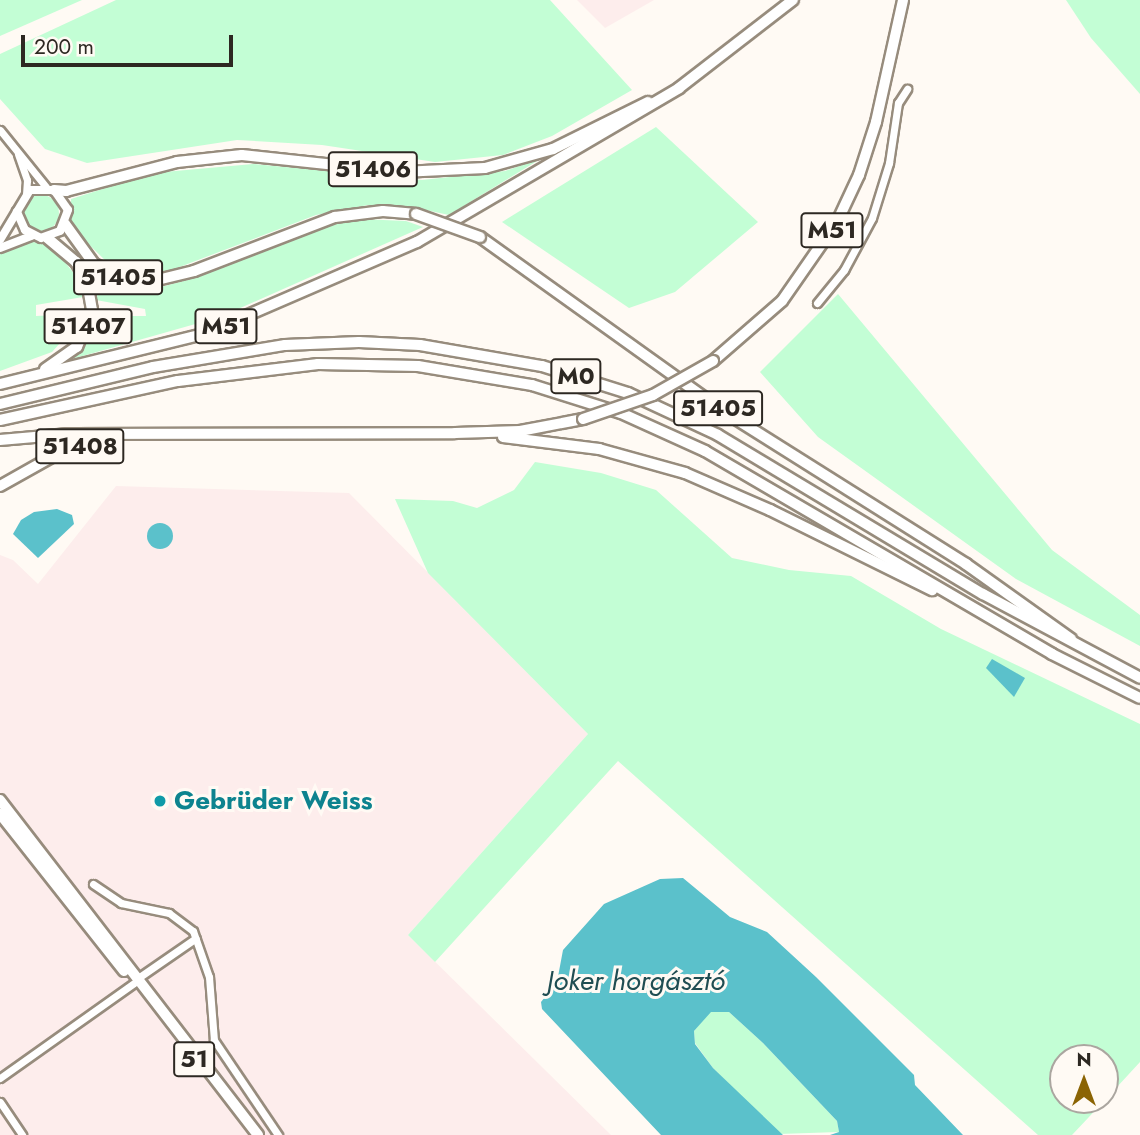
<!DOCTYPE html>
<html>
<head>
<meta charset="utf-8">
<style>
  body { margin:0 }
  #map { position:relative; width:1140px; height:1135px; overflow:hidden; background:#fffaf4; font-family:Jost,sans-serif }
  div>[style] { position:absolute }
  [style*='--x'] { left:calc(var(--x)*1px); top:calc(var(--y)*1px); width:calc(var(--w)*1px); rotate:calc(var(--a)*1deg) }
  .industrial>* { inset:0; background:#fdedec }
  .green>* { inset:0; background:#c3fed5 }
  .round { border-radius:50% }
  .water>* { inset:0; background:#5bc1cb }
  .roads { filter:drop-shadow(2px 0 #978c7d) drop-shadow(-2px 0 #978c7d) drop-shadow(0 2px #978c7d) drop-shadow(0 -2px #978c7d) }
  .minor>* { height:7px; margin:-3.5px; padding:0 3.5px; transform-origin:3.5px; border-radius:3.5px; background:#fff }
  .tertiary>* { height:8px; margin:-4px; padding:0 4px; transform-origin:4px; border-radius:4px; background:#fff }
  .primary>* { height:10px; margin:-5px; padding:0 5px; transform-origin:5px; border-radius:5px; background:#fff }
  .trunk>* { height:10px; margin:-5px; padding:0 5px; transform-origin:5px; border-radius:5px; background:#fff }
  .bridges { filter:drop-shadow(2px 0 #978c7d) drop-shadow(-2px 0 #978c7d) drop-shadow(0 2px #978c7d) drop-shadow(0 -2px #978c7d) }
  .trunk-bridge>* { height:10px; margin:-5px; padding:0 5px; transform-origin:5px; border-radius:5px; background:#fff }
  .dots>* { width:19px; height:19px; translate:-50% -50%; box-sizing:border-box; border:4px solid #fffaf4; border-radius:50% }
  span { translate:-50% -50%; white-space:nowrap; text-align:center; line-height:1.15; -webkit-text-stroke:6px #fffaf4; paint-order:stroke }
  .shield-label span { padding:2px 5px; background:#fffaf4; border:2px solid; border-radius:5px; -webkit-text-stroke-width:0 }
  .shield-label { font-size:24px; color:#2d2822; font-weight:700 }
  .culture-label { font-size:26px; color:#0d838f; font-weight:700 }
  .left { translate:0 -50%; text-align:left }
  .water-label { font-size:28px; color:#204d52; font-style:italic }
  .north { position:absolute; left:1049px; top:1044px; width:70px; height:70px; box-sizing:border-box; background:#fffaf4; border:2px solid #aba6a0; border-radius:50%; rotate:0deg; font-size:19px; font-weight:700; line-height:28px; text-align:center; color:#2d2822 }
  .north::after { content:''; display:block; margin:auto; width:24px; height:32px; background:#8b6404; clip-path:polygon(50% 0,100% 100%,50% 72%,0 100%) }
  .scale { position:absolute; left:21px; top:35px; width:212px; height:32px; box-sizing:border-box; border:4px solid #2d2822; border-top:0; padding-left:9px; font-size:21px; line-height:24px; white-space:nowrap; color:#2d2822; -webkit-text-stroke:5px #fffaf4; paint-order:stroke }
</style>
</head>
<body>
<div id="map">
  <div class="industrial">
    <div style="clip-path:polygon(577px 0,654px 0,605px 28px)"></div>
    <div style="clip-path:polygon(116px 486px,349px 493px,588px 734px,408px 935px,611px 1135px,0 1135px,0 555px,13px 560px,38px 584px)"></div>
  </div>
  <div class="green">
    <div style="clip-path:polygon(0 0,82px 0,0 36px)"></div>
    <div style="clip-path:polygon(116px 0,550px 0,632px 90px,552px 136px,503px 155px,435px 162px,322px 145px,237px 140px,87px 163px,45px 149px,0 99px,0 54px)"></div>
    <div style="clip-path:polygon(1066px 0,1140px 0,1140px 94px,1091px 38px)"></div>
    <div style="clip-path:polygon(656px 127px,758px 222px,675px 292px,629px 308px,502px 222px)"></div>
    <div style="clip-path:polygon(542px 158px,449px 215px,407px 206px,368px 205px,316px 215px,164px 273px,134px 275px,110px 265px,71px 227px,71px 199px,153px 173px,253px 164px,422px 180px,505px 171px)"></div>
    <div class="round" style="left:23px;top:195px;width:36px;height:36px"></div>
    <div style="clip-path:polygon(360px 219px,406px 221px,423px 227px,220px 317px,65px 361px,78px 350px,94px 316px,146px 316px,145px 309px,96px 300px,92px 279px,74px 250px,106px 279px,157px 288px,191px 279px,314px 229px)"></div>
    <div style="clip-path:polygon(27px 241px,51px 245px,81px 282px,83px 297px,36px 305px,36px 316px,78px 314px,79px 322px,52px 352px,0 371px,0 254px)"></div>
    <div style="clip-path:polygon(838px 294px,1052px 550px,1140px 615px,1140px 646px,1016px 579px,818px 437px,760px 372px)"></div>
    <div style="clip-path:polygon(535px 462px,601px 473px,656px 490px,732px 558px,789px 570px,851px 576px,941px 629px,1140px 724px,1140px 1062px,1105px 1100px,1105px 1058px,1063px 1058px,1063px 1100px,1105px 1100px,1072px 1135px,1038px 1135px,618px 761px,435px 962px,408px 935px,588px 734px,428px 573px,395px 499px,453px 501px,477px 508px,514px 490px)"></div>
    <div style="clip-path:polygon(710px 1012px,729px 1012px,763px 1043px,837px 1121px,839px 1132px,779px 1134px,713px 1068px,695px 1043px,694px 1031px)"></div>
  </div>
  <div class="water">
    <div style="clip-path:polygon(57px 509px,72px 515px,74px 524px,38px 558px,13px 534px,21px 520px,34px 512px)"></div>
    <div class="round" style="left:147px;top:523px;width:26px;height:26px"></div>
    <div style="clip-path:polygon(992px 659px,1025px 678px,1014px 697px,986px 668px)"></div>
    <div style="clip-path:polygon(683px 878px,730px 917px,767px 932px,816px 977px,914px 1075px,915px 1085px,963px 1135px,830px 1135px,839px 1132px,837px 1121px,763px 1043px,729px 1012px,711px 1012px,694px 1031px,695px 1044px,713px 1068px,783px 1135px,661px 1135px,542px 1009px,541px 1002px,557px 982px,563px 950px,604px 904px,660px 879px)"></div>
  </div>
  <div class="roads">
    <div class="minor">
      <div style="--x:0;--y:130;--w:73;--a:51.1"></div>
      <div style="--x:18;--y:154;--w:28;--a:71"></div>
      <div style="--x:27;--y:180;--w:13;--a:94"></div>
      <div style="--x:817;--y:303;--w:43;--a:-50.7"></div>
      <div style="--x:844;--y:270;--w:59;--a:-61.7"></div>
      <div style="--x:872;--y:218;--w:58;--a:-72.8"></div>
      <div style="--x:889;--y:163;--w:61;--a:-81.5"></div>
      <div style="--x:898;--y:103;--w:17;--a:-57"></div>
      <div style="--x:93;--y:884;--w:34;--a:34"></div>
      <div style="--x:121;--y:903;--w:49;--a:11.8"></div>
      <div style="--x:169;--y:913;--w:30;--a:37"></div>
      <div style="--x:193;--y:931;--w:49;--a:70.8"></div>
      <div style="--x:209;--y:977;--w:63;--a:85.5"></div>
      <div style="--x:214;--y:1040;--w:115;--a:56"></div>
      <div style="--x:138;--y:978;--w:70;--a:-34.6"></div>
      <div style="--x:0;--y:1078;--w:164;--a:-35.3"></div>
      <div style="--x:0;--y:1102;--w:40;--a:56"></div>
    </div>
    <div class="tertiary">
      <div style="--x:0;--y:240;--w:58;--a:-59"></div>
      <div style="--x:30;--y:190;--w:24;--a:0"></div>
      <div style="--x:54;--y:190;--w:24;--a:55"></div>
      <div style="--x:68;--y:210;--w:22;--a:111"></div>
      <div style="--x:60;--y:231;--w:20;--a:160"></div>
      <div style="--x:41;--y:238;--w:18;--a:-153"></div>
      <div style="--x:25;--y:230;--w:20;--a:-114"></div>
      <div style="--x:0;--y:248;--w:34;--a:-21"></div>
    </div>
    <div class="primary">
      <div style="--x:0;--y:800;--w:423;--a:52.4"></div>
      <div style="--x:0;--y:814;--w:200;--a:51.7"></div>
    </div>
    <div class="trunk">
      <div style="--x:54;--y:190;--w:12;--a:5"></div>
      <div style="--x:66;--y:191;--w:115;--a:-14.6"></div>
      <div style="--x:177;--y:162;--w:65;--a:-6.1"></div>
      <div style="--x:242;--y:155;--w:161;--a:6.1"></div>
      <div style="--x:402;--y:172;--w:83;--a:-2.8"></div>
      <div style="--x:485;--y:168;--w:71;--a:-15.6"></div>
      <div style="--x:553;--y:149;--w:106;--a:-26.3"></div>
      <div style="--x:65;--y:224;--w:49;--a:54.1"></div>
      <div style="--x:94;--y:264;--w:30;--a:27"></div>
      <div style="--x:121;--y:278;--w:28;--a:8"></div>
      <div style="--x:149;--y:282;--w:46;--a:-13.7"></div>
      <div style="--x:194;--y:271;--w:151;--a:-21"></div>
      <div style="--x:335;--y:217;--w:48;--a:-7.1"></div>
      <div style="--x:383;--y:211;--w:33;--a:5"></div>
      <div style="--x:480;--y:237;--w:299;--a:35.6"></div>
      <div style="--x:723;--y:411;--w:287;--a:32.2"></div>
      <div style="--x:966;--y:564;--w:129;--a:35.5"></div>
      <div style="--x:713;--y:361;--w:91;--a:-41"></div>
      <div style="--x:782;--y:301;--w:96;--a:-55.2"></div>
      <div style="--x:837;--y:222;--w:52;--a:-64.9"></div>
      <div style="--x:859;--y:175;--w:56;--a:-72.2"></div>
      <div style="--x:876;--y:122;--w:125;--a:-77.5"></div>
      <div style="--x:45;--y:369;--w:39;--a:-35"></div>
      <div style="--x:77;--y:347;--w:40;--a:-68"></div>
      <div style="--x:92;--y:310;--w:29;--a:-100"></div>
      <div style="--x:87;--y:281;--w:22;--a:-120"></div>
      <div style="--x:76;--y:262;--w:38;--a:-140"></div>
      <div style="--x:0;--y:384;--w:210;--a:-13.8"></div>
      <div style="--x:204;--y:334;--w:232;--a:-23.4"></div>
      <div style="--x:417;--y:242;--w:304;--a:-30.4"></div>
      <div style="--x:679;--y:88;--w:144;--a:-37.7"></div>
      <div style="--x:0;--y:404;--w:157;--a:-13.6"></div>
      <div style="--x:153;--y:367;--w:134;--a:-9.5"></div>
      <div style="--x:285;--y:345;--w:74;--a:-2.3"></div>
      <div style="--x:359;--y:342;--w:61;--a:2.8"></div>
      <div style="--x:420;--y:345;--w:124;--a:9.8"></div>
      <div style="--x:542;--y:366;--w:90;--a:17.4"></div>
      <div style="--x:628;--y:393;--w:99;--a:25"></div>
      <div style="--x:718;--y:435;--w:309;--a:31"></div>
      <div style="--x:983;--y:594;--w:178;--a:28.1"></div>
      <div style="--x:0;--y:420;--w:182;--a:-12.4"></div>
      <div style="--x:178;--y:381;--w:141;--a:-6.9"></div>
      <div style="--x:318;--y:364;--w:100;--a:1.1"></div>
      <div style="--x:418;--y:366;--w:116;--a:9.5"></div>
      <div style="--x:532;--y:385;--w:93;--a:17.5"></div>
      <div style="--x:621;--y:413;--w:92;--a:24.3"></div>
      <div style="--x:705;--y:451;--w:402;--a:30.3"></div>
      <div style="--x:1052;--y:654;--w:98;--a:26.6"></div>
      <div style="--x:503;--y:437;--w:97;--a:7.1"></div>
      <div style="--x:599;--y:449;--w:89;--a:15.6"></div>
      <div style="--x:685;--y:473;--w:93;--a:23.5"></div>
      <div style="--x:770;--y:510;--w:181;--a:26.3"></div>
      <div style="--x:0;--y:440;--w:69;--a:-5"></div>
      <div style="--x:69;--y:434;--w:386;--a:-0.1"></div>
      <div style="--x:455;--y:433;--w:65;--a:-1.8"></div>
      <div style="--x:520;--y:431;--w:64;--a:-10.8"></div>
      <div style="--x:0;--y:486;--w:65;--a:-29.3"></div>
      <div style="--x:57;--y:454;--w:61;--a:-13.3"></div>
    </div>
  </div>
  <div class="bridges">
    <div class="trunk-bridge">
      <div style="--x:416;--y:214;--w:68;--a:19.8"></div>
      <div style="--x:583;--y:419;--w:74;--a:-18.9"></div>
      <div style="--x:653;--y:395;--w:69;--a:-29.5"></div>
    </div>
  </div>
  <div class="dots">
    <div style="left:160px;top:801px;background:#0f9aa8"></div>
  </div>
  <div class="shield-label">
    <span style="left:373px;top:169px">51406</span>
    <span style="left:832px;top:230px">M51</span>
    <span style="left:118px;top:277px">51405</span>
    <span style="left:88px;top:326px">51407</span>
    <span style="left:226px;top:326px">M51</span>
    <span style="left:576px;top:376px">M0</span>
    <span style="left:718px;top:408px">51405</span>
    <span style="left:80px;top:446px">51408</span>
    <span style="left:194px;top:1059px">51</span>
  </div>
  <div class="culture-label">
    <span class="left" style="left:174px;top:801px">Gebrüder Weiss</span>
  </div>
  <div class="water-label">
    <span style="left:636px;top:981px">Joker horgásztó</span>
  </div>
  <div class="north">N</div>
  <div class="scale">200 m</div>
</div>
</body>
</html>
